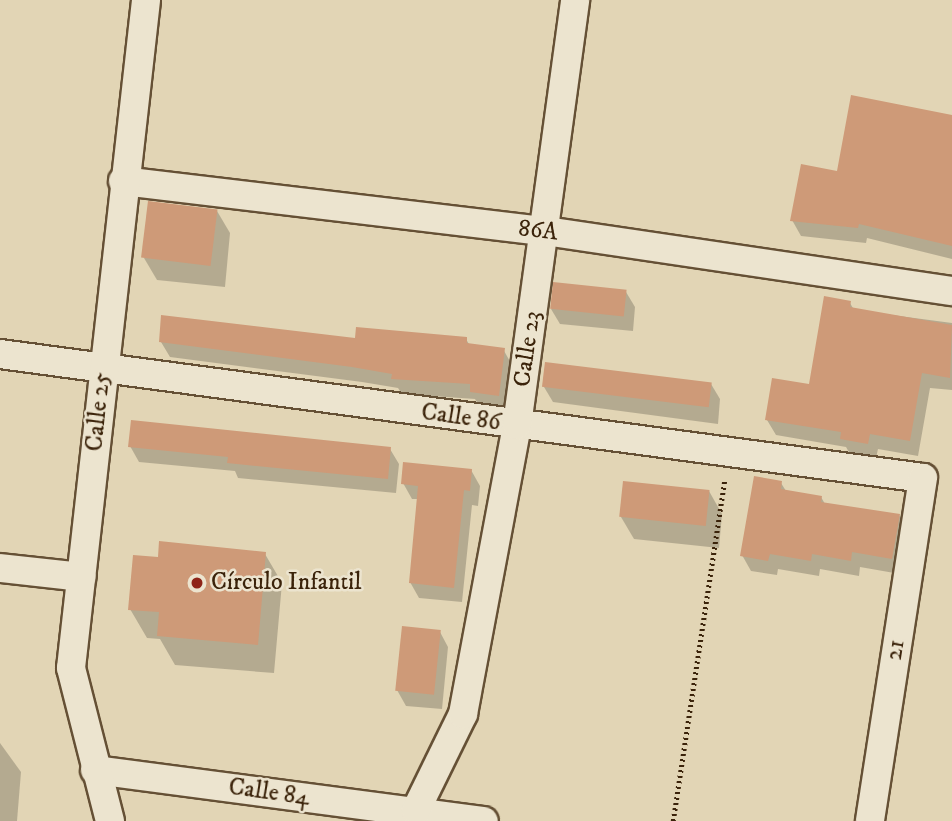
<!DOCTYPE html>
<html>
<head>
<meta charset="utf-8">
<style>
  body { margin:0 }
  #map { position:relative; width:952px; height:821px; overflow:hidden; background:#e2d5b5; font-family:"IM FELL DW Pica",serif }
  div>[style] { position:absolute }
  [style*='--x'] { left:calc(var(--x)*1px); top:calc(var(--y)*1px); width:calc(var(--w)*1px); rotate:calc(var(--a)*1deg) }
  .shadow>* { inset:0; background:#0003 }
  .building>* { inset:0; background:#ce9a78; transform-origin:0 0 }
  .path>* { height:4.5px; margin-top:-2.25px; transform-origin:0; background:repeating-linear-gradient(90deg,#3b230a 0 2px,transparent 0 5.5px) }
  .roads { filter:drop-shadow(2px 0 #655035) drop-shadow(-2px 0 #655035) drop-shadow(0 2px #655035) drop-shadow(0 -2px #655035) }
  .minor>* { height:28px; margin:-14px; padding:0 14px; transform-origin:14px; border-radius:14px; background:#ece4cf }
  .dots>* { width:19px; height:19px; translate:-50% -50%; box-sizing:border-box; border:4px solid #ece4cf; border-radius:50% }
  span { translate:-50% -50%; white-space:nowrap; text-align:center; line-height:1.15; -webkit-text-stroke:5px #ece4cf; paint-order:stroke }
  .street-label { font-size:24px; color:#3b230a }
  .poi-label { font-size:24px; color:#3b230a }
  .left { translate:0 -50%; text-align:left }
</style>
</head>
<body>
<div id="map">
  <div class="shadow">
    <div style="clip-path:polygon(952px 115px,952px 259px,867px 238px,866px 243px,801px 236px,792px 220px,838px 173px)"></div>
    <div style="clip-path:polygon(217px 211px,230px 233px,225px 287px,157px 280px,144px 258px)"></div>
    <div style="clip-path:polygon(626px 292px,635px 307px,633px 331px,560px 324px,551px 309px)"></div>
    <div style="clip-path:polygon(850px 303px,854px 310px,952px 323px,952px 390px,930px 388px,918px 456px,878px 449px,876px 458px,850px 454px,846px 447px,776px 435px,767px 420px,811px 386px)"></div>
    <div style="clip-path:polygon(466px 339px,470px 346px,503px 349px,512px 365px,507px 410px,480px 407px,475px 399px,402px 394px,398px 388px,362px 382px,170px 357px,161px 342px)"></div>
    <div style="clip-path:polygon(711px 384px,720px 399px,718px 424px,553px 402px,544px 387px)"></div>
    <div style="clip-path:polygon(130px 446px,390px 449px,399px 464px,396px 493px,238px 478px,235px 471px,139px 462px)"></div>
    <div style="clip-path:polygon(471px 470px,480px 486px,478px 506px,472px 505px,462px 602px,419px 598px,410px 582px,418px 499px,412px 499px,403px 483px)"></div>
    <div style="clip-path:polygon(781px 483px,786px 491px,821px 497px,825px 504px,899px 515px,908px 531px,900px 574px,860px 567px,859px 576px,820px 569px,819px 576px,778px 569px,777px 575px,751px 571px,742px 555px)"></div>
    <div style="clip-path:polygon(709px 491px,722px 514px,719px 548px,634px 539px,621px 517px)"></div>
    <div style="clip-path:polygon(265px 554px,282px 583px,274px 673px,175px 665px,160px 639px,147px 638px,130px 609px)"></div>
    <div style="clip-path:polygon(440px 632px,448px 647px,442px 709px,406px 706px,397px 690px)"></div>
    <div style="clip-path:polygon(0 743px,21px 772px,17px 821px,0 821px)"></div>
  </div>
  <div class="building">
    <div style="clip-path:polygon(851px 95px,952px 115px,952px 246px,859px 224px,858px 228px,790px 221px,801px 164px,837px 171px)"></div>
    <div style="left:148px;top:201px;width:70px;height:57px;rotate:7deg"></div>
    <div style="left:553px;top:282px;width:74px;height:27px;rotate:6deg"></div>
    <div style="clip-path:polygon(824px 296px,851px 301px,850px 307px,952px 325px,950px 378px,922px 373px,910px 441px,870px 434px,868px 444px,840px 439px,841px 432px,765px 420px,772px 378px,809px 384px)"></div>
    <div style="clip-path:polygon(161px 315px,355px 338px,356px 327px,467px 337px,467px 343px,505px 348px,499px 396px,470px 392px,470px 384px,391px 379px,392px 374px,352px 367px,159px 342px)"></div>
    <div style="left:545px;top:362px;width:168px;height:25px;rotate:7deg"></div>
    <div style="clip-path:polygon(131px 420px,391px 447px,388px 479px,227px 463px,228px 457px,128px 447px)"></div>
    <div style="clip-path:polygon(403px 462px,472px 469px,470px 491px,464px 490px,454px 588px,409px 583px,418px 486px,401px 484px)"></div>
    <div style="clip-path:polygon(754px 476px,782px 481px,781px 489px,822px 496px,821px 502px,900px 514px,892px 559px,852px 552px,851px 561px,812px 554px,811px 561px,770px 554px,768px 561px,740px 556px)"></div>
    <div style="left:623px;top:481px;width:87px;height:36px;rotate:6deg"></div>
    <div style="clip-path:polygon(159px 541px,266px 552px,258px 645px,157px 636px,159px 612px,128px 610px,133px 555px,158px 557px)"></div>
    <div style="left:402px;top:626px;width:39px;height:65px;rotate:6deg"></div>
  </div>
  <div class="path">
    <div style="--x:673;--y:821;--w:346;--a:-81.4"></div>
  </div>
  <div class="roads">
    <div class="minor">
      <div style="--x:123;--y:181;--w:425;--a:6.8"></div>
      <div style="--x:545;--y:231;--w:411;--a:8.4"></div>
      <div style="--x:0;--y:354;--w:931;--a:7.65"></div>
      <div style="--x:923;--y:478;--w:347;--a:98.8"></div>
      <div style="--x:0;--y:568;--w:82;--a:6.3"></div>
      <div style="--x:95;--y:770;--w:392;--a:7.5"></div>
      <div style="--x:416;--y:810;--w:107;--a:-63.9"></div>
      <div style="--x:463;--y:714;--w:294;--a:-79.4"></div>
      <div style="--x:517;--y:425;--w:429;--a:-82.2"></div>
      <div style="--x:110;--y:821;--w:158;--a:-104.3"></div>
      <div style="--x:71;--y:668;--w:672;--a:-83.59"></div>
    </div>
  </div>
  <div class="dots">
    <div style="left:197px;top:583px;background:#8f2418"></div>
  </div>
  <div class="street-label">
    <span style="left:538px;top:231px;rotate:7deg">86A</span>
    <span style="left:528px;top:349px;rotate:-82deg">Calle 23</span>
    <span style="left:99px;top:412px;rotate:-84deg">Calle 25</span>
    <span style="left:461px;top:418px;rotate:8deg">Calle 86</span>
    <span style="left:896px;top:650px;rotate:-81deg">21</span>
    <span style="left:269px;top:793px;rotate:8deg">Calle 84</span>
  </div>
  <div class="poi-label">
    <span class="left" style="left:211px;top:583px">Círculo Infantil</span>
  </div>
</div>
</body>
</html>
